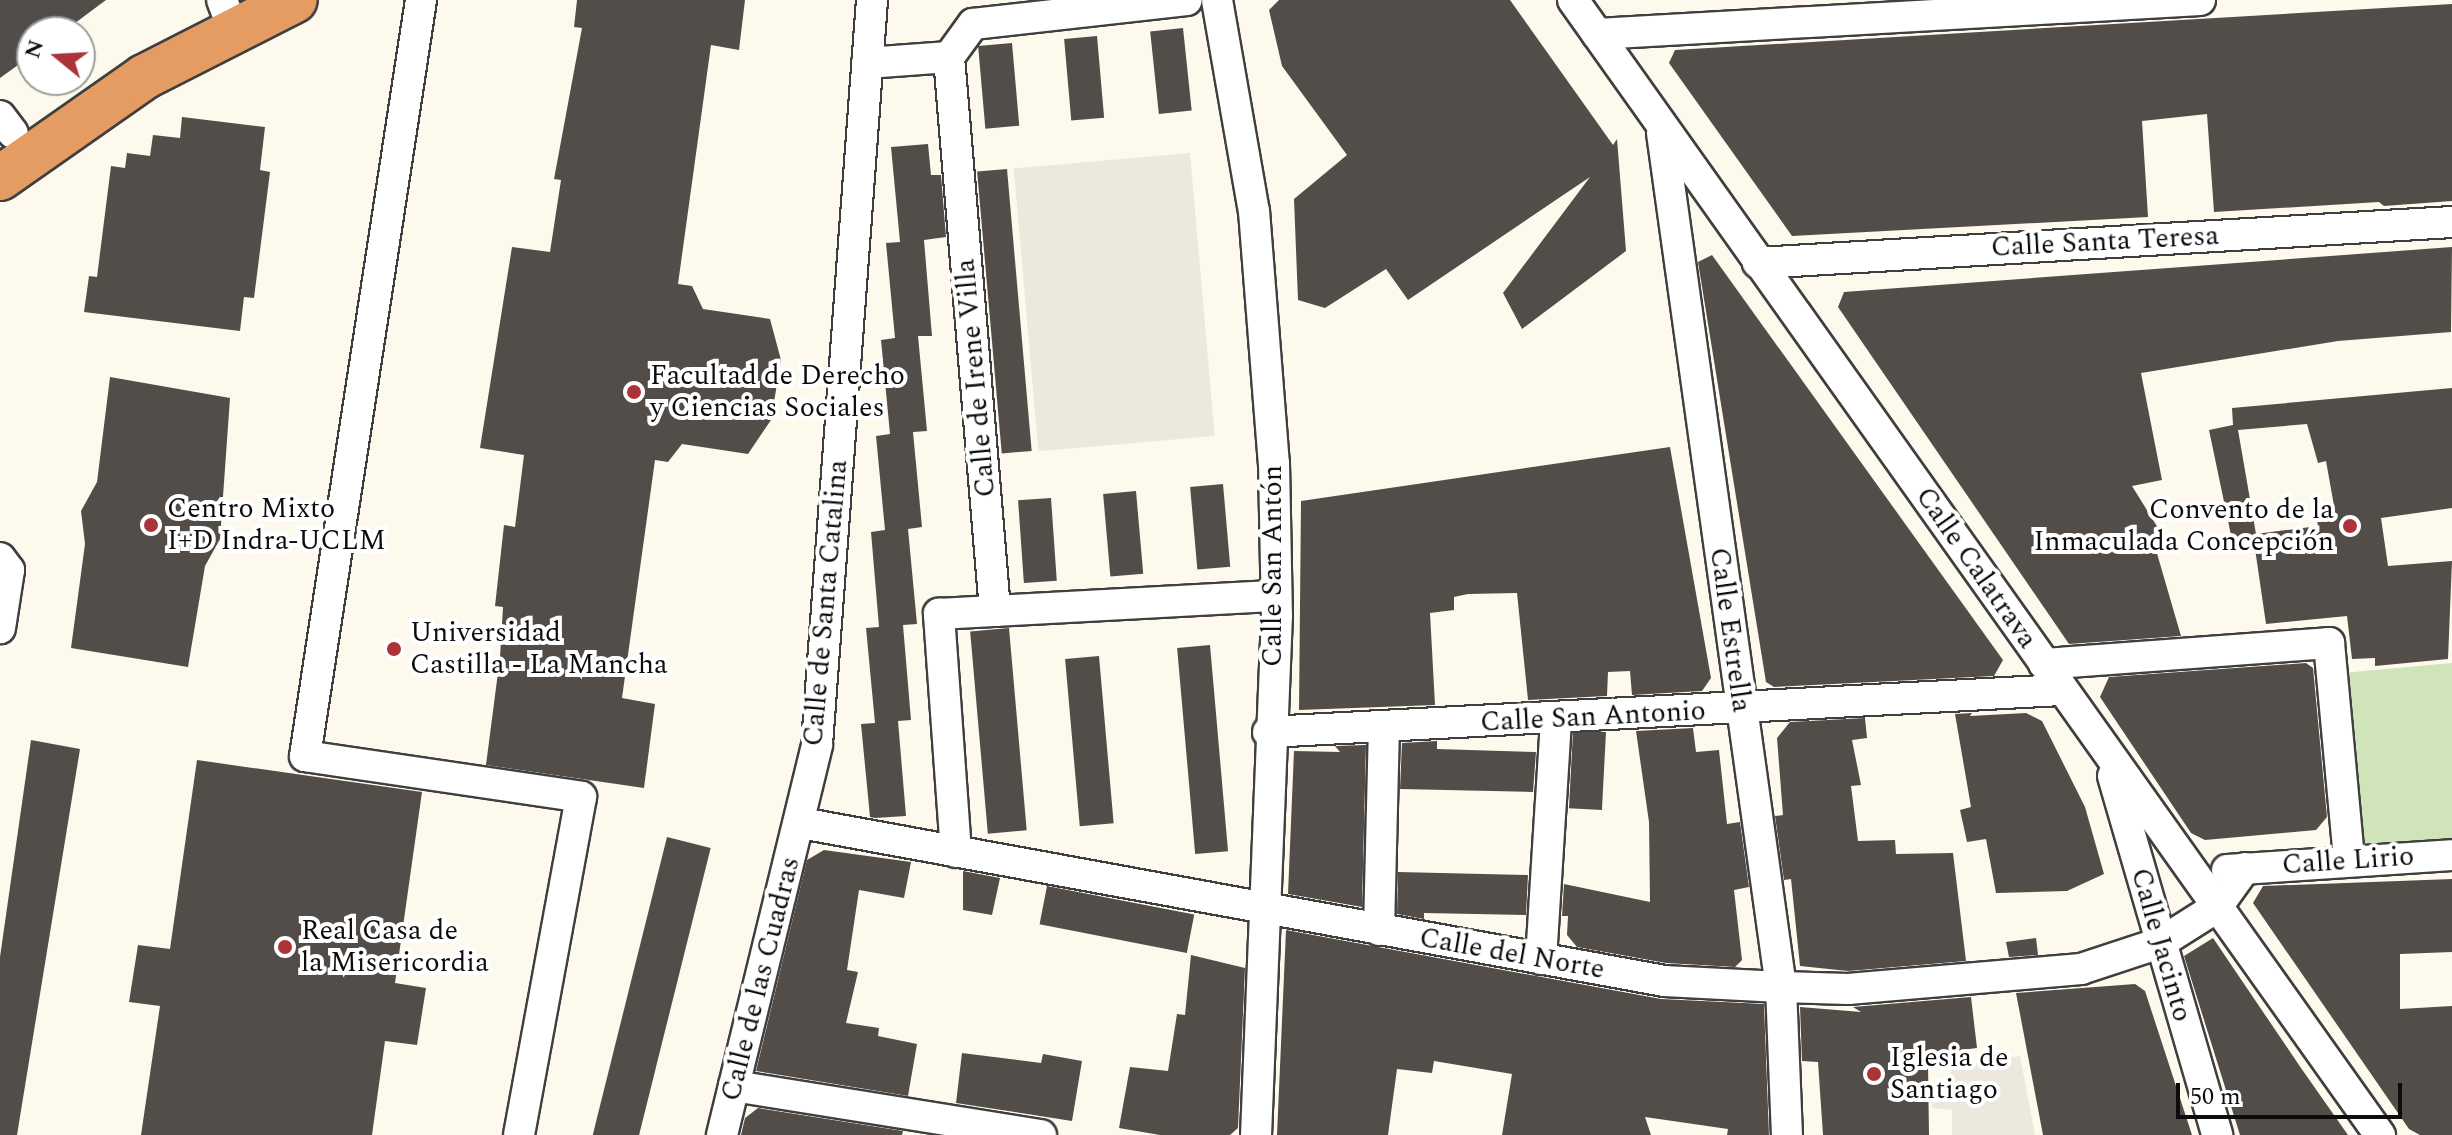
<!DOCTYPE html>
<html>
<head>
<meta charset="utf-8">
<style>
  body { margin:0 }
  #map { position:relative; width:2452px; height:1135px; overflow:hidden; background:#fdfaed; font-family:Spectral,serif }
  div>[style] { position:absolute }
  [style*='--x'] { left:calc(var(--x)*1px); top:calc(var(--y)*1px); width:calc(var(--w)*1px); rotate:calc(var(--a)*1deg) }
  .green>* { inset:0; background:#d0e4ba }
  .plaza>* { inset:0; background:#ece8dd; transform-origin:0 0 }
  .building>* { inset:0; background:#534d49; transform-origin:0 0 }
  .roads { filter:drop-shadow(2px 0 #3f3f3f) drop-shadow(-2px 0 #3f3f3f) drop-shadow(0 2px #3f3f3f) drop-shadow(0 -2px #3f3f3f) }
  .minor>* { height:30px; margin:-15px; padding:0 15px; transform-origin:15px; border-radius:15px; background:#fff }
  .highway>* { height:44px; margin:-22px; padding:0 22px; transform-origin:22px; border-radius:22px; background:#e59c63 }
  .dots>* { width:22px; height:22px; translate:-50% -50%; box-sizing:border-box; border:4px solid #fff; border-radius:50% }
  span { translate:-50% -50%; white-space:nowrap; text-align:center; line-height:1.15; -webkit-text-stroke:8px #fff; paint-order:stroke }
  .street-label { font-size:28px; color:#0c0c0c }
  .poi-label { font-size:28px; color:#0c0c0c }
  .left { translate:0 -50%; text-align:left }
  .right { translate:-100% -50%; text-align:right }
  .north { position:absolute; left:16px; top:16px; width:80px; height:80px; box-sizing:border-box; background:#fff; border:2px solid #9e9e9e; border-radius:50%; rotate:288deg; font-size:22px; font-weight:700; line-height:32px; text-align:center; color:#0c0c0c }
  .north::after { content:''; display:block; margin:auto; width:28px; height:36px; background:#ad333b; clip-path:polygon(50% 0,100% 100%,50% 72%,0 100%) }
  .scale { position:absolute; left:2176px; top:1083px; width:226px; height:36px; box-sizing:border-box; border:4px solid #0c0c0c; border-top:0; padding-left:10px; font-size:24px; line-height:28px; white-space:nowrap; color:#0c0c0c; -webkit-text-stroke:6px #fff; paint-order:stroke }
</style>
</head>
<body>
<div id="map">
  <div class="green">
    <div style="clip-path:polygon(2452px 663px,2452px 846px,2366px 846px,2359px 841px,2342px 673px)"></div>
  </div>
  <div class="plaza">
    <div style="left:1190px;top:153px;width:284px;height:177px;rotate:85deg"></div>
    <div style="clip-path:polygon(2020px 1056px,2035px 1135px,1952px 1135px,1952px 1110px,1932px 1108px,1932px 1094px,1950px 1092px,1951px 1068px)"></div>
  </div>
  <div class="building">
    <div style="clip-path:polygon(0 0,106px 0,63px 32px,32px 32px,32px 55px,0 78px)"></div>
    <div style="clip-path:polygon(577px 0,745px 0,739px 50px,711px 45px,678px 284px,692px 286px,703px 309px,770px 319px,781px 360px,771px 420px,748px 454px,682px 444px,668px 462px,655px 460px,622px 698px,655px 704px,644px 788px,486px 765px,500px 657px,503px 607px,495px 606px,504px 525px,515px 527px,524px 455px,480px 448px,512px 247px,550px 252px,561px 180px,554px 179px,582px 28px,574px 27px)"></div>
    <div style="clip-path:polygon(1279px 0,1510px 0,1613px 145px,1617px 139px,1626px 251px,1522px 329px,1503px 293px,1590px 177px,1408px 300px,1386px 269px,1325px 308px,1298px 300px,1294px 199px,1347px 155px,1282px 66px,1269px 10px)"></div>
    <div style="clip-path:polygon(2452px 4px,2452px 201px,2384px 206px,2379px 202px,2214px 212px,2207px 114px,2142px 121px,2148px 217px,1792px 236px,1669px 63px,1675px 50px)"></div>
    <div style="left:1183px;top:28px;width:83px;height:33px;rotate:84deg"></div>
    <div style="left:1097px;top:36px;width:82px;height:33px;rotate:85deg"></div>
    <div style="left:1012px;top:43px;width:83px;height:34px;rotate:85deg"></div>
    <div style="clip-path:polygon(182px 117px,265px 127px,260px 170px,270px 172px,254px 298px,244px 297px,240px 331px,84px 312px,89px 276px,97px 277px,111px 166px,125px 168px,127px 153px,150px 156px,153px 135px,180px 138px)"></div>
    <div style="clip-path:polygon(928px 144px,931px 175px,941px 175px,946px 237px,924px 240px,932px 336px,918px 336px,927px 431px,913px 432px,922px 527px,908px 529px,917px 624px,903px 625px,911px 720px,898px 721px,906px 816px,875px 818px,870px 817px,861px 724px,875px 723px,866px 628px,879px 627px,871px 532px,885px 530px,876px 436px,890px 434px,881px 340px,895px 338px,886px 243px,900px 242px,891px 147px)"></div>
    <div style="left:1007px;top:169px;width:283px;height:30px;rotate:85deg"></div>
    <div style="clip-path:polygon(2452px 247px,2451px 332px,2338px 341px,2141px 373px,2162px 480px,2132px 486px,2168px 544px,2156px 550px,2181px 636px,2069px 644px,1838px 307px,1844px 292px)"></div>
    <div style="clip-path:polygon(1712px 255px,2003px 660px,1994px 676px,1774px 687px,1766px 682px,1698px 262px)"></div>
    <div style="clip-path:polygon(110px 377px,230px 398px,220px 539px,205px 566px,188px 667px,71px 648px,85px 544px,81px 511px,97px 482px)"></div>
    <div style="clip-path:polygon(evenodd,2452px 388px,2452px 508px,2381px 518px,2388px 566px,2452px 561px,2448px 659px,2375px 666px,2375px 658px,2352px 659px,2347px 616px,2266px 624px,2253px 535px,2232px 540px,2209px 430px,2233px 425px,2232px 408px,2452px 388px,2307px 424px,2318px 463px,2326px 461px,2336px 517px,2317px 520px,2318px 526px,2256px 534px,2238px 430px,2307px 424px)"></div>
    <div style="clip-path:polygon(1670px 447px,1711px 678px,1702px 691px,1632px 695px,1630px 671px,1608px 672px,1607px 696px,1528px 700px,1517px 593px,1468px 594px,1454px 597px,1454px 610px,1430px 613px,1435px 705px,1299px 710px,1301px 501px)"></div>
    <div style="left:1223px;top:484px;width:83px;height:33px;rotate:85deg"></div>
    <div style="left:1136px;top:491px;width:83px;height:33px;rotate:85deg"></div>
    <div style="left:1051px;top:498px;width:83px;height:33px;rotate:86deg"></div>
    <div style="left:1009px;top:628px;width:203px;height:39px;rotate:85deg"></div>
    <div style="left:1210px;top:645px;width:207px;height:33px;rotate:85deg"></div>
    <div style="left:1099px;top:656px;width:168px;height:34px;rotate:85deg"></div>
    <div style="clip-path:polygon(2306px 663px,2313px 668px,2327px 817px,2316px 830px,2205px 840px,2191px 833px,2100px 697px,2109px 677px)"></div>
    <div style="clip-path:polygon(1972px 713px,1970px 716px,2026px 713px,2042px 721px,2085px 807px,2104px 874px,2067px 891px,1996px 893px,1986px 839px,1967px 842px,1960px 810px,1971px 807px,1955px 714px)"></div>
    <div style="clip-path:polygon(1865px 718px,1867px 738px,1852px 740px,1861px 785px,1851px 786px,1858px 841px,1895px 840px,1896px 854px,1953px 853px,1966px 961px,1848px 971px,1800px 966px,1791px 879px,1784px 880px,1775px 816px,1783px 815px,1777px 738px,1790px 722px)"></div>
    <div style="clip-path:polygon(1693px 728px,1696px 752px,1719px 750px,1727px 824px,1740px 822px,1749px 887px,1734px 890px,1742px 960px,1735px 967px,1666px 963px,1577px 947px,1567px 935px,1568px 916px,1562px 916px,1564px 884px,1650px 902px,1649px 822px,1636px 731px)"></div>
    <div style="left:1606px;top:732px;width:78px;height:33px;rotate:93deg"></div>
    <div style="clip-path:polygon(31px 740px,80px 749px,17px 1135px,0 1135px,0 957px)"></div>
    <div style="clip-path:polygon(1437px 741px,1437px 749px,1536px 752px,1533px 792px,1400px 789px,1402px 743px)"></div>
    <div style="clip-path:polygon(1366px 745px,1362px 907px,1288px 894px,1294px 751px,1340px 752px,1335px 746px)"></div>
    <div style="clip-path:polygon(197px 760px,422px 792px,395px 983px,426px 988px,417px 1045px,385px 1041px,372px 1135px,141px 1135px,160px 1006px,129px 1002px,138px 945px,170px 949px)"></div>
    <div style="left:667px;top:837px;width:45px;height:307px;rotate:14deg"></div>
    <div style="clip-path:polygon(824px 850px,911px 862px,904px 898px,859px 890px,847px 970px,858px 972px,846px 1023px,879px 1028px,878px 1036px,917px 1044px,908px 1096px,756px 1071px,807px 860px)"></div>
    <div style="clip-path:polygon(963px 871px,1000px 878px,992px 915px,963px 910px)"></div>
    <div style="clip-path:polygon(1398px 872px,1528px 875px,1526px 915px,1424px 913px,1424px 919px,1397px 914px)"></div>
    <div style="clip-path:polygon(2452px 879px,2452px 952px,2400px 954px,2400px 1009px,2452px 1006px,2452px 1135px,2420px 1135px,2409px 1129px,2253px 903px,2263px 886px)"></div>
    <div style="left:1047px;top:886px;width:150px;height:39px;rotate:11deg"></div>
    <div style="clip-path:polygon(1286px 930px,1661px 999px,1764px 1004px,1769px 1135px,1727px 1135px,1728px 1129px,1645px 1117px,1651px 1135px,1502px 1135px,1512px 1074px,1434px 1061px,1432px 1073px,1397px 1069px,1388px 1135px,1277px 1135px)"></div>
    <div style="clip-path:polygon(2036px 938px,2038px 955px,2009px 957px,2006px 942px)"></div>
    <div style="clip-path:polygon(2213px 938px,2301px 1068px,2348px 1135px,2240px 1135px,2184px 956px)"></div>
    <div style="clip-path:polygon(1191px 955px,1245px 968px,1238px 1128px,1230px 1135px,1160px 1135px,1119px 1128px,1130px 1067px,1168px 1071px,1177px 1014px,1185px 1015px)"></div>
    <div style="clip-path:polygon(2135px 984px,2145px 991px,2192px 1135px,2043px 1135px,2016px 993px)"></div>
    <div style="clip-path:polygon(1971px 997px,1977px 1048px,1961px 1050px,1962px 1059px,1928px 1064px,1929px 1135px,1823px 1135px,1818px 1062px,1802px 1061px,1800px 1007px,1861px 1012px,1853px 1007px)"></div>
    <div style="clip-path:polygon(962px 1053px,1041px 1063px,1043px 1054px,1082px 1061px,1072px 1121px,956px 1103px)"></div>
    <div style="clip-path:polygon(758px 1108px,903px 1131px,902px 1135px,741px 1135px,745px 1118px)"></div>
  </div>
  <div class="roads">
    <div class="minor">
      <div style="--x:222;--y:0;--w:33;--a:69"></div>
      <div style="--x:421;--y:0;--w:765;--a:98.72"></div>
      <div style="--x:305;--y:756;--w:279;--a:8.4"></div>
      <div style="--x:581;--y:797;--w:344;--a:100.4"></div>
      <div style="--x:1217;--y:0;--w:214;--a:80.1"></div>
      <div style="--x:1254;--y:211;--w:253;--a:85.5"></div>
      <div style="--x:1274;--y:463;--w:152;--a:88.9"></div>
      <div style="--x:1277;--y:615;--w:520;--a:92.31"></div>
      <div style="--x:1573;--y:0;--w:1393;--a:54.59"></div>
      <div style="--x:1597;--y:34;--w:604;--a:-3.23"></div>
      <div style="--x:949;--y:57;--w:556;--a:85.25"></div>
      <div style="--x:867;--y:63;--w:82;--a:-4.2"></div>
      <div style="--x:949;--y:57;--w:41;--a:-54"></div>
      <div style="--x:973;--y:24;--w:215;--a:-6.4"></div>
      <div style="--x:0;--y:116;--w:21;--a:53"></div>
      <div style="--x:1662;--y:133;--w:862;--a:82.07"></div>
      <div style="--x:1781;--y:987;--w:148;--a:87.7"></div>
      <div style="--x:1758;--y:263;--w:695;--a:-3.38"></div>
      <div style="--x:0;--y:558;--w:15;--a:53"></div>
      <div style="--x:9;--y:570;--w:59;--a:98.8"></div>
      <div style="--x:2044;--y:664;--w:286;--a:-4.2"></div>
      <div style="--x:2329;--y:643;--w:218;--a:84.7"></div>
      <div style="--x:1268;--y:732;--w:794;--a:-3.03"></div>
      <div style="--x:2113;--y:776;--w:374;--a:73.8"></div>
      <div style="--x:801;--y:823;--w:877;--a:10.37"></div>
      <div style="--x:1664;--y:981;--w:117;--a:2.9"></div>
      <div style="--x:1781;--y:987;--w:67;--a:1.7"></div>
      <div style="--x:1848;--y:989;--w:234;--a:-4.9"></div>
      <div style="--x:2081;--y:969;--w:83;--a:-18.2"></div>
      <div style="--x:2160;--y:943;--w:67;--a:-32.3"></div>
      <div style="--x:2217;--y:907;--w:48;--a:-54.3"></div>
      <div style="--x:956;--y:852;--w:239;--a:-94.1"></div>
      <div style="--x:939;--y:614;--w:337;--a:-3.1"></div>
      <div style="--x:2227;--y:870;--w:225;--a:-3.8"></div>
      <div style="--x:1379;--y:930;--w:204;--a:-88.6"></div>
      <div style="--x:1541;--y:959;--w:241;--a:-86.4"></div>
      <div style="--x:734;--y:1086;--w:311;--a:9.1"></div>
      <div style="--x:722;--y:1135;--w:402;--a:-76.3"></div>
      <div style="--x:817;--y:744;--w:746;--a:-85.77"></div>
    </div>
    <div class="highway">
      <div style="--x:0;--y:178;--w:176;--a:-35"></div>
      <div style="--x:144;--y:77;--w:169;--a:-27"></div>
    </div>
  </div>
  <div class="dots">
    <div style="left:634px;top:392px;background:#ad333b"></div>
    <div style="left:151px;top:525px;background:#ad333b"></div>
    <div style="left:2350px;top:526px;background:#ad333b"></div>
    <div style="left:394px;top:649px;background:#ad333b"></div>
    <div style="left:285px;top:947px;background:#ad333b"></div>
    <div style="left:1874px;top:1074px;background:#ad333b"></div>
  </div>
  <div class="street-label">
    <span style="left:2105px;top:242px;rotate:-3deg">Calle Santa Teresa</span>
    <span style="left:976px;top:378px;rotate:-95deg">Calle de Irene Villa</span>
    <span style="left:1273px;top:566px;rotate:-90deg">Calle San Antón</span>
    <span style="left:1976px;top:568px;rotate:55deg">Calle Calatrava</span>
    <span style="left:826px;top:603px;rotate:-85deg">Calle de Santa Catalina</span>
    <span style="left:1730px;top:630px;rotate:82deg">Calle Estrella</span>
    <span style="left:1593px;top:717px;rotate:-3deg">Calle San Antonio</span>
    <span style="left:2348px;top:861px;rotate:-4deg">Calle Lirio</span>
    <span style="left:2161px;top:945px;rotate:74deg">Calle Jacinto</span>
    <span style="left:1512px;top:954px;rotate:10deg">Calle del Norte</span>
    <span style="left:761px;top:979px;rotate:-76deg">Calle de las Cuadras</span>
  </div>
  <div class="poi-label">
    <span class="left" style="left:650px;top:392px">Facultad de Derecho<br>y Ciencias Sociales</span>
    <span class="left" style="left:167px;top:525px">Centro Mixto<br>I+D Indra-UCLM</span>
    <span class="right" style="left:2334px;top:526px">Convento de la<br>Inmaculada Concepción</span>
    <span class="left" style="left:410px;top:649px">Universidad<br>Castilla - La Mancha</span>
    <span class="left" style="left:301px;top:947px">Real Casa de<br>la Misericordia</span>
    <span class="left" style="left:1890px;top:1074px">Iglesia de<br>Santiago</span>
  </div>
  <div class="north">N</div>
  <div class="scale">50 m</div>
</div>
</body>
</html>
